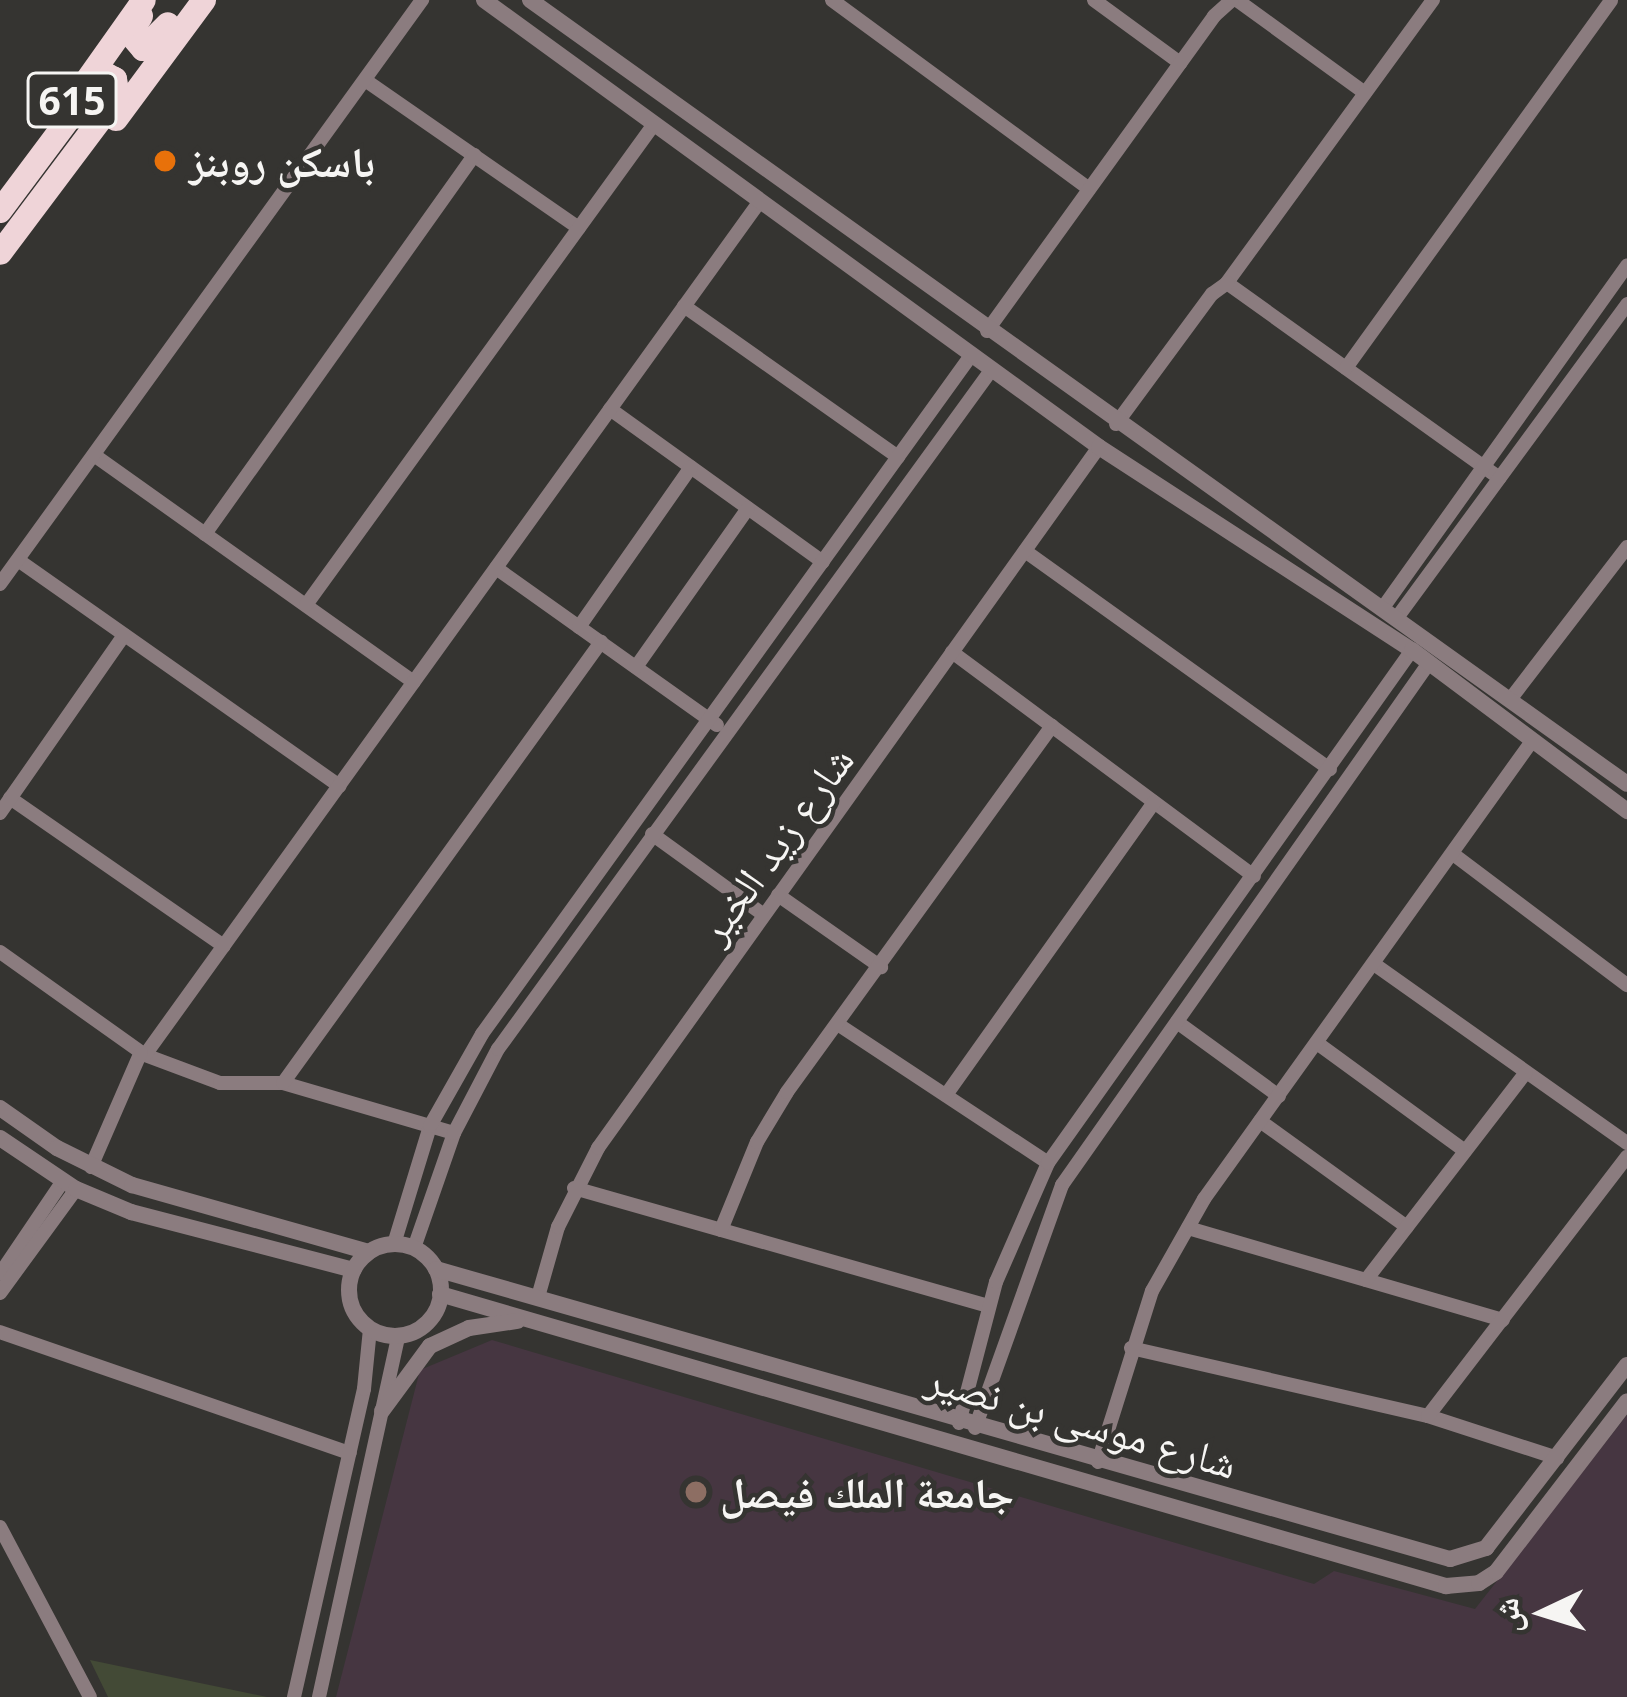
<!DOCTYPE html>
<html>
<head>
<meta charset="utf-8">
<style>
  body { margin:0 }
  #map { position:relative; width:1627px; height:1697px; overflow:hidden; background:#353431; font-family:"Open Sans","Noto Naskh Arabic",sans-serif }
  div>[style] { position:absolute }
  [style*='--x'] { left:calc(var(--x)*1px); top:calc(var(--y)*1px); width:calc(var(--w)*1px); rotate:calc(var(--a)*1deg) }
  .education>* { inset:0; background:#463641 }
  .green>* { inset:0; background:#434a36 }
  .minor>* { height:14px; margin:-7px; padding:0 7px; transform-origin:7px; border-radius:7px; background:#8b7c7f }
  .tertiary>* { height:16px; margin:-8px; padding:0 8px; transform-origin:8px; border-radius:8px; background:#8b7c7f }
  .tertiary>.ring { margin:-8px; padding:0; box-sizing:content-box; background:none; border:16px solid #8b7c7f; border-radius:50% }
  .trunk>* { height:24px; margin:-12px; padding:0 12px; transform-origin:12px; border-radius:12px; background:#efd4d8 }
  .dots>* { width:33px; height:33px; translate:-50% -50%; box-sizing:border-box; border:6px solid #353431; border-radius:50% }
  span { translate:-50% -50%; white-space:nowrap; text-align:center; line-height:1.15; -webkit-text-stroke:9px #353431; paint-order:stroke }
  .shield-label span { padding:3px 9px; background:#353431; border:3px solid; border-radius:9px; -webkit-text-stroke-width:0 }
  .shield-label { font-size:39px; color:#f6f5f3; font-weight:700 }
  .poi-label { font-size:42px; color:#f6f5f3; font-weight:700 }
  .left { translate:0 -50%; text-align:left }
  .street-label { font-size:42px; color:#f6f5f3 }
  .north { position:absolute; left:1483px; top:1553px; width:120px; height:120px; -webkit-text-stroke:9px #353431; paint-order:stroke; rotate:266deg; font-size:33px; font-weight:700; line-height:48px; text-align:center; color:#f6f5f3 }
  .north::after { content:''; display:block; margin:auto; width:42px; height:54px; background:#f6f5f3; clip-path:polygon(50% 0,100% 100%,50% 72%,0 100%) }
</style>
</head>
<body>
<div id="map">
  <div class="education">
    <div style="clip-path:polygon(492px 1340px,1314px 1584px,1334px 1571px,1475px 1609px,1627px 1415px,1627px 1697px,336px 1697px,420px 1370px)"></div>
  </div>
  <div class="green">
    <div style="clip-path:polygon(90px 1660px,267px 1697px,108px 1697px)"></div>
  </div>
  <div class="minor">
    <div style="--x:832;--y:0;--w:319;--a:36.3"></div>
    <div style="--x:1094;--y:0;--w:107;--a:36.2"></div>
    <div style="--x:1237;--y:0;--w:158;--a:36"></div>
    <div style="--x:1433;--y:0;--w:350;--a:126.1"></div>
    <div style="--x:1227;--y:283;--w:335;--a:35.6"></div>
    <div style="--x:365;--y:80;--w:260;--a:34.7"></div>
    <div style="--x:684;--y:306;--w:262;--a:35.2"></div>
    <div style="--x:987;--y:331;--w:388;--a:-54.2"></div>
    <div style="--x:1214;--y:16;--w:24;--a:-42"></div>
    <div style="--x:1346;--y:368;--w:453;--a:-54.2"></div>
    <div style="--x:610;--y:409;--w:262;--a:35.7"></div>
    <div style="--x:1116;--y:424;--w:162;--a:-53.6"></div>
    <div style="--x:1212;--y:294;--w:19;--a:-36"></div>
    <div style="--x:94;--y:455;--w:392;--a:35.4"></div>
    <div style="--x:205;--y:534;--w:465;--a:-54.6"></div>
    <div style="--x:1025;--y:551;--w:375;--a:35.6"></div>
    <div style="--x:18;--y:560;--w:393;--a:35.1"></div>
    <div style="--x:496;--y:568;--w:271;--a:35.4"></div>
    <div style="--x:0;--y:584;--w:721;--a:-54.15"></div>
    <div style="--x:306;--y:605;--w:594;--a:-54.11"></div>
    <div style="--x:1382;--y:609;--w:422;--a:-54.5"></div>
    <div style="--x:1396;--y:619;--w:391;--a:-53.7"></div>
    <div style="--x:579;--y:627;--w:195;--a:-55"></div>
    <div style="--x:952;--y:652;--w:376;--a:36.6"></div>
    <div style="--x:636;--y:667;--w:194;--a:-54.8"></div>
    <div style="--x:1512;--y:697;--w:189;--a:-52.5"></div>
    <div style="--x:10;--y:798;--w:260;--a:34.7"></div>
    <div style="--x:0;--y:813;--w:217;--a:-55.1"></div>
    <div style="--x:652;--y:834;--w:138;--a:35.9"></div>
    <div style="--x:1453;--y:854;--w:218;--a:37"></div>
    <div style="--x:778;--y:895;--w:126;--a:35"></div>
    <div style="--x:0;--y:952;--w:178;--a:35.4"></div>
    <div style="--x:145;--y:1055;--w:80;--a:20.5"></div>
    <div style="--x:220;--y:1083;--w:63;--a:0"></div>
    <div style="--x:283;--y:1083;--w:178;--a:16.3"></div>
    <div style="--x:1374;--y:964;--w:310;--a:35.3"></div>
    <div style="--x:1177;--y:1022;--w:126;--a:36"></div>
    <div style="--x:839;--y:1025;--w:250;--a:33.4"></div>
    <div style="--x:1317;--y:1043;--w:183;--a:36.1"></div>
    <div style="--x:145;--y:1055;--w:1052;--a:-54.24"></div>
    <div style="--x:283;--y:1083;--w:544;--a:-54.21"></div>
    <div style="--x:946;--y:1095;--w:359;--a:-54.6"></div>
    <div style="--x:1260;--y:1121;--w:181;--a:35.8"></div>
    <div style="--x:91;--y:1167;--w:125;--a:-66.5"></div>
    <div style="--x:574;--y:1188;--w:430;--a:15.9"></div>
    <div style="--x:1188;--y:1228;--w:328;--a:16.3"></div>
    <div style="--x:721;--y:1230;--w:95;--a:-67.8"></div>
    <div style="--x:757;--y:1142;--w:58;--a:-59"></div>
    <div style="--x:787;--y:1092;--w:452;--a:-54.1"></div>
    <div style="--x:394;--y:1244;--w:123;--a:-73"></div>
    <div style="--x:430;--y:1126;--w:106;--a:-60.5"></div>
    <div style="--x:482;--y:1034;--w:838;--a:-54.22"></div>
    <div style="--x:414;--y:1248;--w:122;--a:-70.8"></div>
    <div style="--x:454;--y:1133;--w:95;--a:-62.4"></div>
    <div style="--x:498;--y:1049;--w:840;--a:-54"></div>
    <div style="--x:0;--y:1274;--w:112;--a:-55.9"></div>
    <div style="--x:1366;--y:1280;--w:262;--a:-52.4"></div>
    <div style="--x:0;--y:1293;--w:129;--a:-53.8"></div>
    <div style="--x:538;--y:1297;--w:73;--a:-74.1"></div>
    <div style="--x:558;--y:1227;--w:89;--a:-63.1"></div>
    <div style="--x:598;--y:1148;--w:862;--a:-54.45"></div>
    <div style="--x:0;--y:1332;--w:370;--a:19.1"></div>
    <div style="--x:1131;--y:1348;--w:305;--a:12.9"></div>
    <div style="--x:1428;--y:1416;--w:136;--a:18"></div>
    <div style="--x:1428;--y:1416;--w:327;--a:-52.5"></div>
    <div style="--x:959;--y:1423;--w:146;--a:-75.3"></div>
    <div style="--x:996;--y:1282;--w:130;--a:-66.4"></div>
    <div style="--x:1048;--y:1163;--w:629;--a:-54.64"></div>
    <div style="--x:975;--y:1428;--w:258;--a:-70.3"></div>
    <div style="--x:1062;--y:1185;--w:638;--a:-54.89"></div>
    <div style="--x:1098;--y:1462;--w:179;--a:-72.5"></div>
    <div style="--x:1152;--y:1291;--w:106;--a:-60.5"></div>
    <div style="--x:1204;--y:1199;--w:563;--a:-54.39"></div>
    <div style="--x:0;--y:1527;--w:192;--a:62.1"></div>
    <div style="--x:294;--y:1697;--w:316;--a:-77.2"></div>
    <div style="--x:364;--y:1389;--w:60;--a:-84.3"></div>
    <div style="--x:319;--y:1697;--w:369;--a:-77.6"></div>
  </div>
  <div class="tertiary">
    <div style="--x:484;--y:0;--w:760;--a:36.01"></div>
    <div style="--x:1099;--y:447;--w:373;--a:33"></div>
    <div style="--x:1412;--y:650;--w:269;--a:36.8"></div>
    <div style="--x:530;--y:0;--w:1348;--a:35.55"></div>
    <div style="--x:0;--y:1108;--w:70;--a:35.1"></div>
    <div style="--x:57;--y:1148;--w:84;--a:26.3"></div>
    <div style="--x:132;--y:1185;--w:246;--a:15.8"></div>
    <div style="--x:0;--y:1138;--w:92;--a:33.9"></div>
    <div style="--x:76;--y:1189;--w:60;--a:22.7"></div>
    <div style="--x:131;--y:1212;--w:230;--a:14.6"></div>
    <div class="ring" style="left:349px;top:1244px;width:76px;height:76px"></div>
    <div style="--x:436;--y:1269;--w:1055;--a:15.96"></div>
    <div style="--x:1450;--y:1559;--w:38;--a:-17"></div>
    <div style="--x:1486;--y:1548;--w:231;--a:-52.4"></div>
    <div style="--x:440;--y:1294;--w:1048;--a:16.19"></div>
    <div style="--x:1446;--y:1586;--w:33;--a:-5"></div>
    <div style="--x:1479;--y:1583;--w:20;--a:-33"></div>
    <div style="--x:1496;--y:1572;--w:215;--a:-52.5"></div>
    <div style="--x:382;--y:1411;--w:81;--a:-53.6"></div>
    <div style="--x:430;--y:1346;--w:43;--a:-24.8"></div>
    <div style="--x:469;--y:1328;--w:49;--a:-8.3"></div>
  </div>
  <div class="trunk">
    <div style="--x:141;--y:16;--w:21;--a:121"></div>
    <div style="--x:130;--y:34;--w:20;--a:49"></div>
    <div style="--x:143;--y:49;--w:35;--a:-45"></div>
    <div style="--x:83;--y:86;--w:105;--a:-54.7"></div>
    <div style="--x:116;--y:119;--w:148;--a:-53.5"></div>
    <div style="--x:0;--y:211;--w:164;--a:-53.2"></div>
    <div style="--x:98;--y:80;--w:10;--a:-29"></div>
    <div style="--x:107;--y:75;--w:9;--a:27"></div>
    <div style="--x:115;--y:79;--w:17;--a:80"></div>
    <div style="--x:118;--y:96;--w:196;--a:126.9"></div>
  </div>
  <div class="dots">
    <div style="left:165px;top:161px;background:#e8710a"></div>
    <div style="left:696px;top:1492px;background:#8d6e63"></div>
  </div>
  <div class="shield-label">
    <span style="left:72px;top:100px">615</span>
  </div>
  <div class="poi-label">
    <span class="left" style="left:189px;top:161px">باسكن روبنز</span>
    <span class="left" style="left:720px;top:1492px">جامعة الملك فيصل</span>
  </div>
  <div class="street-label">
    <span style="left:775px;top:844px;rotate:-54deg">شارع زيد الخير</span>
    <span style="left:1082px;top:1420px;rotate:16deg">شارع موسى بن نصير</span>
  </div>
  <div class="north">ش</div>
</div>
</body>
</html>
